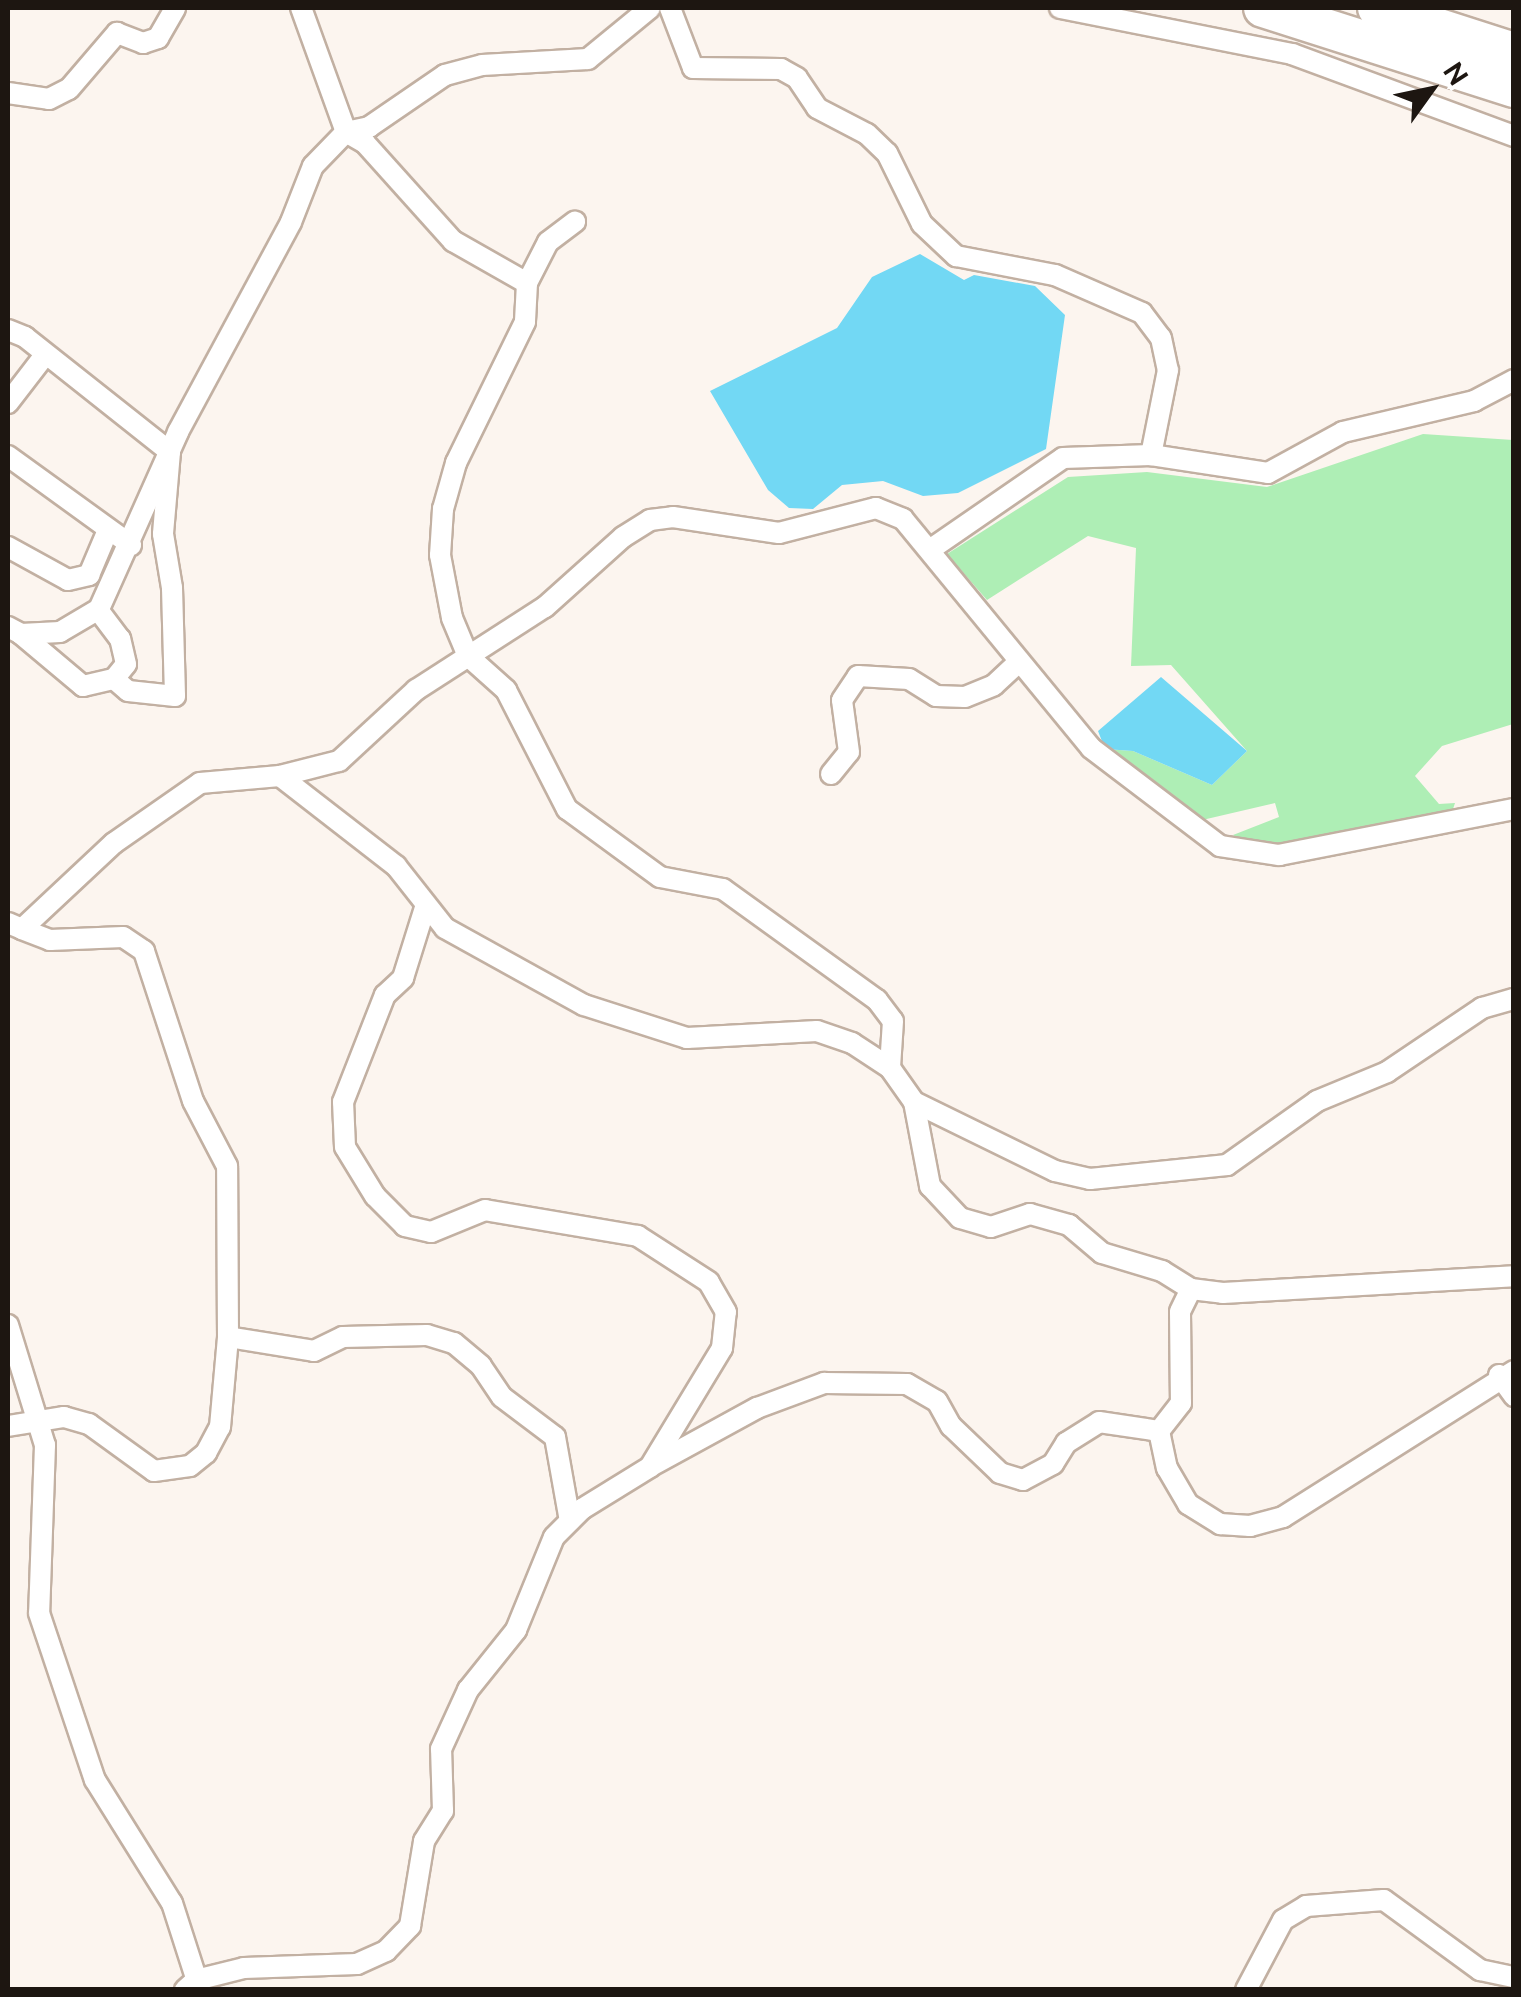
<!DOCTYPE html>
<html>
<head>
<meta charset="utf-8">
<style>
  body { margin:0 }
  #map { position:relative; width:1521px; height:1997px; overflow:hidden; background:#fcf5ef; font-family:Ubuntu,sans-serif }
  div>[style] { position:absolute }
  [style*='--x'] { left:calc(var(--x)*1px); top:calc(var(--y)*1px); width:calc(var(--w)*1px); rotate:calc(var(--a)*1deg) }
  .green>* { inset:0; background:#aeeeb5 }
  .water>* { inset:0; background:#72d8f4 }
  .roads { filter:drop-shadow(2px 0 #c2b0a2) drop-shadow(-2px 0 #c2b0a2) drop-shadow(0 2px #c2b0a2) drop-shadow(0 -2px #c2b0a2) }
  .minor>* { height:20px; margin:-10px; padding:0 10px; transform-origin:10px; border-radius:10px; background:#fff }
  .motorway>* { height:38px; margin:-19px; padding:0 19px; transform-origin:19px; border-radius:19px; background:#fff }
  span { translate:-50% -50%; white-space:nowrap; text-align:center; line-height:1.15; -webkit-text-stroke:8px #fff; paint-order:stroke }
  .frame { position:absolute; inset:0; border:10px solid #1d1611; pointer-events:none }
  .north { position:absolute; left:1381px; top:40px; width:100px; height:100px; -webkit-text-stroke:8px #fff; paint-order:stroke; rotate:57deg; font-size:28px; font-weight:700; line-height:40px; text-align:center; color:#1d1611 }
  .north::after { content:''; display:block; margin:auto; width:35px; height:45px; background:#1d1611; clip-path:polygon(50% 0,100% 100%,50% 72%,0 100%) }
</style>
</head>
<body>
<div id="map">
  <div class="green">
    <div style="clip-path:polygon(1423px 434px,1513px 440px,1513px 724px,1442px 746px,1415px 776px,1439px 804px,1455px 803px,1453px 809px,1302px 844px,1243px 842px,1233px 835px,1279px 817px,1275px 803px,1198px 821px,1105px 749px,1133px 751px,1212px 785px,1247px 751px,1171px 665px,1131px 666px,1136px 548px,1088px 536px,987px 600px,947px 554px,1068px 477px,1147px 472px,1267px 487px)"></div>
  </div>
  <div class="water">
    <div style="clip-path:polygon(920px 254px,964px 280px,974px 275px,1035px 286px,1065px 315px,1046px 449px,958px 493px,923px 496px,883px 481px,842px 485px,813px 509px,789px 508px,768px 490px,710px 391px,837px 328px,872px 277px)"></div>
    <div style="clip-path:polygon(1161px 677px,1247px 751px,1212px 785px,1133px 751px,1105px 749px,1098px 731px)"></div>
  </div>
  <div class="roads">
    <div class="minor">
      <div style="--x:670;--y:8;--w:64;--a:69"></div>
      <div style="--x:693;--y:68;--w:88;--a:0.7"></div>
      <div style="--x:781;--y:69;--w:18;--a:29"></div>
      <div style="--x:797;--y:78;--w:36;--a:56"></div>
      <div style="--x:817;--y:108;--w:56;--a:27.5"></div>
      <div style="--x:867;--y:134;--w:28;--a:44"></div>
      <div style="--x:887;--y:153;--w:79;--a:63.8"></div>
      <div style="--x:922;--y:224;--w:47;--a:43.3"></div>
      <div style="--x:956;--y:256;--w:101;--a:10.9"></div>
      <div style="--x:1055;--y:275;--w:95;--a:23.6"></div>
      <div style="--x:1142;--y:313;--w:31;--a:53"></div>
      <div style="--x:1161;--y:338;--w:33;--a:78"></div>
      <div style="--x:1168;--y:370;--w:87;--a:101.3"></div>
      <div style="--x:1060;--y:8;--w:237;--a:11.2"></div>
      <div style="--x:1292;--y:54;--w:237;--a:20.3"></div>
      <div style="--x:8;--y:93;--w:41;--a:8.3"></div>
      <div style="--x:49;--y:99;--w:22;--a:-27"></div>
      <div style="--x:69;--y:89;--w:74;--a:-49.4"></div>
      <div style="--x:117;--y:33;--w:28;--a:21"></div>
      <div style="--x:143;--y:43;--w:16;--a:-18"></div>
      <div style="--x:158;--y:38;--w:34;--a:-60"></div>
      <div style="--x:346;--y:132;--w:24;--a:-12"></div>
      <div style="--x:369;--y:127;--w:92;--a:-34.4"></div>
      <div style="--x:445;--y:75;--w:38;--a:-15"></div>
      <div style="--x:482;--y:65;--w:106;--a:-3.2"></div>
      <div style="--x:588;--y:59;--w:80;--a:-39.4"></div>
      <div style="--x:346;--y:132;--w:22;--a:30"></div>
      <div style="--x:365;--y:143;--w:132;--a:48.1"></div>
      <div style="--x:453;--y:241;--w:85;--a:29.6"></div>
      <div style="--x:527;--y:283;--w:46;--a:-62.9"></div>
      <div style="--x:548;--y:242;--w:34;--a:-37"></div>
      <div style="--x:527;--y:283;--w:39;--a:93"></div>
      <div style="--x:525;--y:322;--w:157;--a:116.1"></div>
      <div style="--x:456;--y:463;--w:48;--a:105.8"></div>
      <div style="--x:443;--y:509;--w:46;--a:93.7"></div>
      <div style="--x:440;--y:555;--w:64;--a:79.2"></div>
      <div style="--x:452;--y:618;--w:41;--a:67.2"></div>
      <div style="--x:468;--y:656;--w:51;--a:41.8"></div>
      <div style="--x:506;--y:690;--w:134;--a:62.9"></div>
      <div style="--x:567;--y:809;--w:115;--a:36.2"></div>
      <div style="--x:660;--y:877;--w:64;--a:10.8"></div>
      <div style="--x:723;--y:889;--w:190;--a:35.8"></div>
      <div style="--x:877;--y:1000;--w:26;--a:53"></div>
      <div style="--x:893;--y:1021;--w:47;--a:93.7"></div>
      <div style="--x:8;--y:330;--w:18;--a:22"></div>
      <div style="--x:25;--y:337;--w:185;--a:38.4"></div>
      <div style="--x:170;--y:452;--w:82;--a:94.9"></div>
      <div style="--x:163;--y:534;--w:55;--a:80.5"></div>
      <div style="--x:172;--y:588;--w:108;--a:88.4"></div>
      <div style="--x:175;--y:696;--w:47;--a:-173.9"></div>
      <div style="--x:128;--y:691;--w:18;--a:-139"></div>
      <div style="--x:8;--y:403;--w:61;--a:-52.4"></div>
      <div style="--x:8;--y:456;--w:152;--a:35.9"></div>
      <div style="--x:8;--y:547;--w:68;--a:28.8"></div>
      <div style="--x:68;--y:580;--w:22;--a:-13"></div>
      <div style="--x:89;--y:575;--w:49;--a:-67.1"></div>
      <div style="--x:931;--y:549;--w:160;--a:-34.6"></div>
      <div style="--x:1063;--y:458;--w:88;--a:-2"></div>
      <div style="--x:1151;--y:455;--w:118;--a:8.7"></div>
      <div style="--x:1268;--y:473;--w:85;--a:-28.7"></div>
      <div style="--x:1343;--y:432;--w:135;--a:-13.3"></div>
      <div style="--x:1474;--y:401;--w:45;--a:-27.7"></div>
      <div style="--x:8;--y:627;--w:15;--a:28"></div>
      <div style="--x:21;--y:634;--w:39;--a:-3"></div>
      <div style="--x:60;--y:632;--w:45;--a:-30.5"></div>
      <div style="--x:99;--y:609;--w:194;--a:-65.9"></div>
      <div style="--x:178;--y:432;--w:238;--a:-61.7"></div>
      <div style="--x:291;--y:222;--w:60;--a:-68.6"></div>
      <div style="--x:313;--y:166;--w:47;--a:-45.9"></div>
      <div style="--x:346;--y:132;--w:132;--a:-109.9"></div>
      <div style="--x:21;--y:634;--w:81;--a:40"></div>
      <div style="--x:83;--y:686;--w:32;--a:-13"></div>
      <div style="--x:114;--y:679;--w:19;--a:-51"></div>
      <div style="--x:126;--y:664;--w:26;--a:-103"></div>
      <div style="--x:120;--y:639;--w:36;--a:-127"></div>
      <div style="--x:831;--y:774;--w:28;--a:-51"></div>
      <div style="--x:849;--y:752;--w:52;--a:-97.7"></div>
      <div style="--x:842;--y:700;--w:29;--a:-56"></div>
      <div style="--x:858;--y:676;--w:51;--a:3.4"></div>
      <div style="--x:909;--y:679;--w:32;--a:32"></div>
      <div style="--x:936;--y:696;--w:29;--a:2"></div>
      <div style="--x:965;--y:697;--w:31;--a:-22"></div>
      <div style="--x:994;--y:685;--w:34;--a:-43"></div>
      <div style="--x:280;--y:776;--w:147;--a:37.8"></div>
      <div style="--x:396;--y:866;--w:79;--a:51.7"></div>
      <div style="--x:445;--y:928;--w:159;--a:29"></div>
      <div style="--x:584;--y:1005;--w:108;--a:17.8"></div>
      <div style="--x:687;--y:1038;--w:130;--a:-3.1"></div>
      <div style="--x:817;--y:1031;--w:37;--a:19"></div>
      <div style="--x:852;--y:1043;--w:45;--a:33.3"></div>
      <div style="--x:890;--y:1068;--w:42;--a:54.8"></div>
      <div style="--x:914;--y:1102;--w:86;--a:79.2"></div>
      <div style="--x:930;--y:1186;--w:44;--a:46.8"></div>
      <div style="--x:960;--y:1218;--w:32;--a:16"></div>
      <div style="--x:991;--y:1227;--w:41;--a:-18.4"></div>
      <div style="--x:1030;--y:1214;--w:41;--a:15.8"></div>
      <div style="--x:1069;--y:1225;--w:43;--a:40.3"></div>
      <div style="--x:1102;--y:1253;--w:63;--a:16.7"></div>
      <div style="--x:1162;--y:1271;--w:34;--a:32"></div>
      <div style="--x:1191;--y:1289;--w:32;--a:7"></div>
      <div style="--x:1223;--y:1293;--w:291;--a:-3.3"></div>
      <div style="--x:8;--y:923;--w:15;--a:23"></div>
      <div style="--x:22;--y:929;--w:126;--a:-43.1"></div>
      <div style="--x:114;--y:843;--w:105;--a:-34.9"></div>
      <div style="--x:200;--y:783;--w:80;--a:-5"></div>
      <div style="--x:280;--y:776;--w:61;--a:-14.3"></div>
      <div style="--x:339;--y:761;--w:105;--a:-42.7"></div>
      <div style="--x:416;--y:690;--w:153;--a:-32.8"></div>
      <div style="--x:545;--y:607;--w:105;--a:-41.9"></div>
      <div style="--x:623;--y:537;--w:32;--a:-32"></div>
      <div style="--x:650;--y:520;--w:23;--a:-7"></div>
      <div style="--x:673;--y:517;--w:107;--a:8.6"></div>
      <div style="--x:779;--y:533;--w:100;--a:-14.5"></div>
      <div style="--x:876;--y:508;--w:29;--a:22"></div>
      <div style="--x:903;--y:519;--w:296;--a:50.6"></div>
      <div style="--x:1091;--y:748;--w:162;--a:37.2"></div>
      <div style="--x:1220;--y:846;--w:60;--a:8.7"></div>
      <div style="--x:1279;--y:855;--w:239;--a:-11.1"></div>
      <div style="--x:914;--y:1102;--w:157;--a:26.1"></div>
      <div style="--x:1055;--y:1171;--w:36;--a:13"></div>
      <div style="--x:1090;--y:1179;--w:138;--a:-5.8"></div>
      <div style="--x:1227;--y:1165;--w:110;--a:-35.4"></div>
      <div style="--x:1317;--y:1101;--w:76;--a:-22.5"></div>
      <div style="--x:1387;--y:1072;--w:115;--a:-34"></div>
      <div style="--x:1482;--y:1008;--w:33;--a:-16"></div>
      <div style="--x:1191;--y:1289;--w:25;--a:116"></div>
      <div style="--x:1180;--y:1312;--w:91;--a:89.4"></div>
      <div style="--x:1181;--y:1403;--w:36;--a:128"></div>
      <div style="--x:1159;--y:1431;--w:38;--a:78"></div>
      <div style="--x:1167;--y:1468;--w:42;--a:59.7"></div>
      <div style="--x:1188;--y:1504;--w:38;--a:32"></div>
      <div style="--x:1220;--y:1524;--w:30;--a:4"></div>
      <div style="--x:1250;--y:1526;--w:34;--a:-15"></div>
      <div style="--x:1283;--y:1517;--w:273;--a:-32.3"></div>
      <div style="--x:8;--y:1325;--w:126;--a:72.9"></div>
      <div style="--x:45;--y:1445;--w:168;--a:92"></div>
      <div style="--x:39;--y:1613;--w:176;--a:71.5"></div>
      <div style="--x:95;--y:1780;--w:145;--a:58"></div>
      <div style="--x:172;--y:1903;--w:91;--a:72.2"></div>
      <div style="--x:228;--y:1337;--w:87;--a:9.2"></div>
      <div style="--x:314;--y:1351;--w:32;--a:-26"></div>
      <div style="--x:343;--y:1337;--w:84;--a:-1.4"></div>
      <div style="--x:427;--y:1335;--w:28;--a:17"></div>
      <div style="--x:454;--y:1343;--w:35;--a:40"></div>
      <div style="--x:481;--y:1366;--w:37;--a:56"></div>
      <div style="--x:502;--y:1397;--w:66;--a:37"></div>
      <div style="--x:555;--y:1437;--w:85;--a:79.9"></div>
      <div style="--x:1499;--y:1375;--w:26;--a:54"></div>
      <div style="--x:8;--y:1426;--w:57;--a:-9.1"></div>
      <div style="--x:64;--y:1417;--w:26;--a:16"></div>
      <div style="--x:89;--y:1424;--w:80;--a:35.9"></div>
      <div style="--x:154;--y:1471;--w:36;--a:-8"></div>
      <div style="--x:190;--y:1466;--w:21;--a:-39"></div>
      <div style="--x:206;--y:1453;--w:30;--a:-62"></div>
      <div style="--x:220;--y:1427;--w:90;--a:-84.9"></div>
      <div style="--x:228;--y:1337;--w:171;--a:-90.3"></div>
      <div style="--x:227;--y:1166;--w:73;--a:-117.6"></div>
      <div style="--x:193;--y:1101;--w:158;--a:-108.1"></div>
      <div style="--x:144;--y:951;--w:25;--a:-146"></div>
      <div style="--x:123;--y:937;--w:73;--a:177.6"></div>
      <div style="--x:50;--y:940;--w:30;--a:-159"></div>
      <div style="--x:651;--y:1466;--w:121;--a:-28.7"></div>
      <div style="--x:757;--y:1408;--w:72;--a:-20.5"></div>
      <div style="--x:824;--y:1383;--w:83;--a:0.7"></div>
      <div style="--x:907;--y:1384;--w:34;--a:30"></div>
      <div style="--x:937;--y:1401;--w:29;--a:61"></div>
      <div style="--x:951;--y:1426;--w:68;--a:43.8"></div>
      <div style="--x:1000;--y:1473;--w:24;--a:17"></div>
      <div style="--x:1023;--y:1480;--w:34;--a:-28"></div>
      <div style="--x:1053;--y:1464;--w:25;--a:-58"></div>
      <div style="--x:1066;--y:1443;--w:39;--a:-32"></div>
      <div style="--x:1099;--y:1422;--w:61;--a:8.5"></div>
      <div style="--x:185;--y:1990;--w:15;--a:-42"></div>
      <div style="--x:196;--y:1980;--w:49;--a:-14"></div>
      <div style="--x:244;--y:1968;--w:113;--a:-2"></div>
      <div style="--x:357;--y:1964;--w:32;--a:-24"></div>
      <div style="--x:386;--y:1951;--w:35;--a:-46"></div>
      <div style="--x:410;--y:1926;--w:86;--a:-80.6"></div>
      <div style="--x:424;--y:1841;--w:36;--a:-58"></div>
      <div style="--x:443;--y:1811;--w:62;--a:-91.8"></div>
      <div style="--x:441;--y:1749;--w:65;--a:-65.4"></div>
      <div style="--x:468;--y:1690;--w:77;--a:-51.3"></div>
      <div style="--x:516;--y:1630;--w:100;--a:-67.8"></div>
      <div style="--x:554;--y:1537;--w:40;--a:-45"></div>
      <div style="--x:582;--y:1509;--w:80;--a:-31.7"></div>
      <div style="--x:650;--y:1467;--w:139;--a:-58.8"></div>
      <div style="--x:722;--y:1348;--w:36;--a:-84"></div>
      <div style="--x:726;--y:1312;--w:34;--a:-120"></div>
      <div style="--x:709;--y:1282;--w:85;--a:-147.1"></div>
      <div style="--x:638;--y:1236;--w:155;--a:-170.4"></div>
      <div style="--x:485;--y:1210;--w:58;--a:157.8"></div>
      <div style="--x:431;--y:1232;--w:27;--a:-167"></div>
      <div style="--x:405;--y:1226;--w:42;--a:-135"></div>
      <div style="--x:375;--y:1196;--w:57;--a:-121.5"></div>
      <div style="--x:345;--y:1147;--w:45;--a:-92.5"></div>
      <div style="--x:343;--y:1102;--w:115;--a:-68.6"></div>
      <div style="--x:385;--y:995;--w:25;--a:-43"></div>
      <div style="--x:403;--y:978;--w:73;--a:-72.6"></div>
      <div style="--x:1246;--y:1990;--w:79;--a:-62.1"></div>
      <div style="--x:1283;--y:1920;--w:27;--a:-31"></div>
      <div style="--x:1306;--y:1906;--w:78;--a:-4.4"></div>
      <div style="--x:1384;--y:1900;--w:119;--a:36.1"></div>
      <div style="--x:1480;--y:1970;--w:35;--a:12"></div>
    </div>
    <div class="motorway">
      <div style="--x:1263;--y:8;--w:263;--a:17.7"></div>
      <div style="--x:1377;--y:8;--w:144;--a:17.8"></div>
    </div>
  </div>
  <div class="frame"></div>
  <div class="north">N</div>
</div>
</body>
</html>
